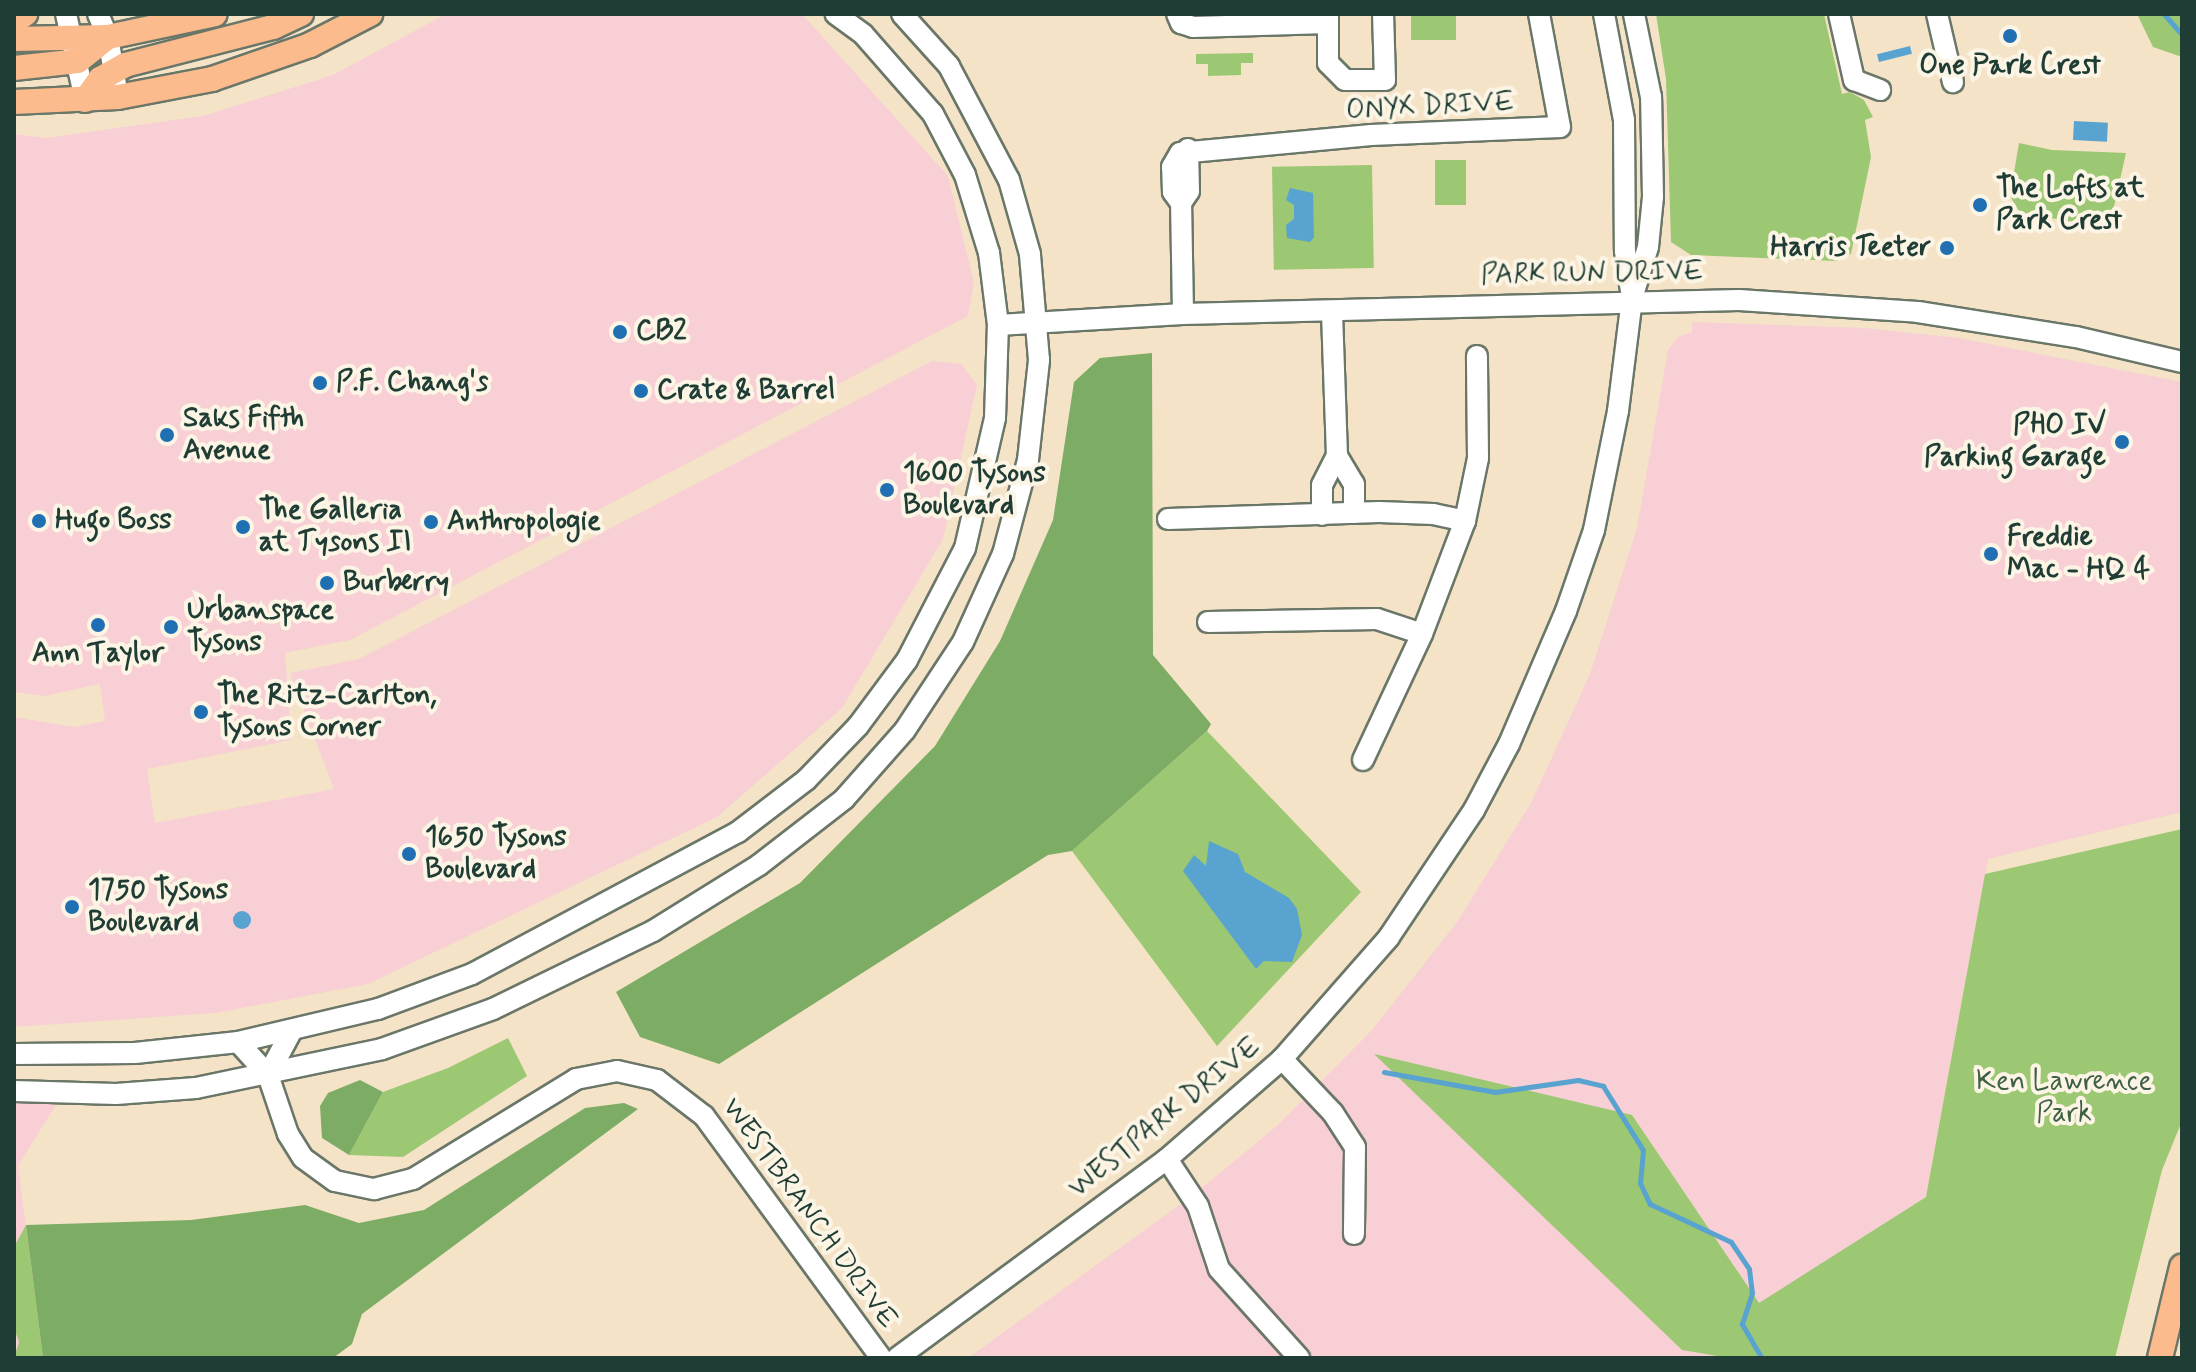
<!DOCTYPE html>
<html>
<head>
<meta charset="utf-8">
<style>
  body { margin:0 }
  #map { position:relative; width:2196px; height:1372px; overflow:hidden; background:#f5e3c8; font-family:Mynerve,sans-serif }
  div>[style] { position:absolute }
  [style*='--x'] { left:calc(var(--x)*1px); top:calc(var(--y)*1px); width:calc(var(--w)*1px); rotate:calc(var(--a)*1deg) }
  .built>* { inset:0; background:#f7cfd5 }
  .green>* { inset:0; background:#9cc773; transform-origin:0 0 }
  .forest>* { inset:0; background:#7dac65 }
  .water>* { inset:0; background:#59a3d0; transform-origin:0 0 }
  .round { border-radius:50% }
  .stream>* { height:5px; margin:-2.5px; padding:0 2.5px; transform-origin:2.5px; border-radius:2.5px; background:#59a3d0 }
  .roads { filter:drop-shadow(2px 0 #6a7768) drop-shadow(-2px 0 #6a7768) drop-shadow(0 2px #6a7768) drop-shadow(0 -2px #6a7768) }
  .minor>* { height:20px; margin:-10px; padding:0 10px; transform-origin:10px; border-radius:10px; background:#fff }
  .major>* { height:24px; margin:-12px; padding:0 12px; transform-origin:12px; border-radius:12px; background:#fbbb8d }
  .dots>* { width:22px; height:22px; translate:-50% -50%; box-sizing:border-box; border:4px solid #fcf5e5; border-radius:50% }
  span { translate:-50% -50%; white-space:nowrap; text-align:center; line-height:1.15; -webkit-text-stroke:8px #fcf5e5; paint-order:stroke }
  .poi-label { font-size:28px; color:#1f3d34; font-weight:700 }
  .left { translate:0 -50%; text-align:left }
  .right { translate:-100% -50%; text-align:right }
  .street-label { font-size:28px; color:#1f3d34 }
  .park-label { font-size:28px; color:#3e6044 }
  .frame { position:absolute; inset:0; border:16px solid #1f3d34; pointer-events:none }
</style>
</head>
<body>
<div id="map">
  <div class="built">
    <div style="clip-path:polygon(446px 14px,802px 14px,948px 176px,974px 283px,968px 316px,350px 640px,285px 653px,291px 740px,147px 769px,155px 823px,334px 789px,290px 673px,359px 659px,932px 361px,961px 364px,977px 385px,943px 539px,842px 708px,717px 817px,368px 984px,216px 1013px,14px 1027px,14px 717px,75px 727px,105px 721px,100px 684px,44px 696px,14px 692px,14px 134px,45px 138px,203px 116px,333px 75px)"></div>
    <div style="clip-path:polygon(1692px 322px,1865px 328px,1959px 338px,2182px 382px,2182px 812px,1988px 859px,1926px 1197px,1759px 1304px,1632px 1115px,1523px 1192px,1682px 1350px,1729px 1358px,968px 1358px,1193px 1195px,1278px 1125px,1372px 1030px,1457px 922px,1531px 803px,1590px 674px,1637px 528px,1668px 350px,1678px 337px,1692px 332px)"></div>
    <div style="clip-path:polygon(14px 1089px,62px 1095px,18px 1166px,43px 1358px,14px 1358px)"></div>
  </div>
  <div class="green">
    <div style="left:1411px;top:14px;width:45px;height:26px"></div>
    <div style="clip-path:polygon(1656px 14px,1824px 14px,1842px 94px,1850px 92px,1864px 100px,1873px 117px,1865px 120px,1871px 157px,1851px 254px,1837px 261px,1691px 255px,1671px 242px,1666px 79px)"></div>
    <div style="clip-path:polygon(2137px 14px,2182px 14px,2182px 57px,2153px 47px)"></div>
    <div style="clip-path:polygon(1253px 53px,1253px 63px,1241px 63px,1241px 75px,1208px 76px,1208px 64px,1196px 64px,1196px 54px)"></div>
    <div style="clip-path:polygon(2019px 143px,2052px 150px,2126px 153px,2111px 220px,2099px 226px,2020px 213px,2010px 196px)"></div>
    <div style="left:1466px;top:160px;width:45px;height:31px;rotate:90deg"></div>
    <div style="left:1372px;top:165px;width:103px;height:100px;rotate:89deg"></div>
    <div style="clip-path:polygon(1207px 731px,1361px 892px,1217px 1046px,1072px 851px)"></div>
    <div style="clip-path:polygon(2182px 829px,2182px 1121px,2162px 1170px,2115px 1358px,1729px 1358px,1682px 1350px,1374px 1054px,1632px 1115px,1759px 1303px,1926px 1197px,1985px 874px)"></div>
    <div style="clip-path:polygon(508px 1038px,527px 1076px,403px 1157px,349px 1155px,383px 1092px,448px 1068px)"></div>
    <div style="clip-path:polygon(26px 1225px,43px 1358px,14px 1358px,19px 1342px,14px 1328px,14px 1247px)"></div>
  </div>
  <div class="forest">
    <div style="clip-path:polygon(1152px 353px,1153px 655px,1211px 724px,1207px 731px,1072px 851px,1048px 855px,719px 1064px,640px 1037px,616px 992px,800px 883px,935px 746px,1000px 641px,1053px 520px,1074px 382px,1100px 358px)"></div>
    <div style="clip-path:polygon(360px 1080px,383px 1092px,349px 1155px,322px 1138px,320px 1106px,328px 1093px)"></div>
    <div style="clip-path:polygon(624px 1103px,638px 1109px,362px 1314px,352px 1344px,333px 1358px,43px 1358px,26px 1225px,191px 1220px,305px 1205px,359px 1223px,424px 1210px,585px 1108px)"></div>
  </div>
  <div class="water">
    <div style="left:1910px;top:46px;width:8px;height:34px;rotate:76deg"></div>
    <div style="left:2074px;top:121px;width:34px;height:19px;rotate:3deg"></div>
    <div style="clip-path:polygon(1290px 188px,1313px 193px,1314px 237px,1310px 242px,1287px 238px,1286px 225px,1294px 219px,1294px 205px,1286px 200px)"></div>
    <div style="clip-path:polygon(1209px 841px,1238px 854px,1245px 872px,1289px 898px,1297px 909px,1302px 935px,1292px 962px,1264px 961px,1256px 969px,1183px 871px,1194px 855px,1206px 866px)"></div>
    <div class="round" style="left:233px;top:911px;width:18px;height:18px"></div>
  </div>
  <div class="stream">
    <div style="--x:2164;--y:14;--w:28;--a:49"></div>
    <div style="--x:1384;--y:1072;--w:113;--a:10.2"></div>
    <div style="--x:1495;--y:1092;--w:84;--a:-8.2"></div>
    <div style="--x:1578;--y:1080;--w:26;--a:13"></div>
    <div style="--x:1603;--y:1086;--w:75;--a:58"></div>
    <div style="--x:1643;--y:1150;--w:33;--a:95"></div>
    <div style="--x:1640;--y:1183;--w:23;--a:65"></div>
    <div style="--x:1650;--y:1204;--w:89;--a:25.1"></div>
    <div style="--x:1731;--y:1242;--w:32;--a:56"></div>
    <div style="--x:1749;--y:1269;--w:24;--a:83"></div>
    <div style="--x:1752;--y:1293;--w:33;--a:108"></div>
    <div style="--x:1742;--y:1324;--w:39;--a:60"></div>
  </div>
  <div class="roads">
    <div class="minor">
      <div style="--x:66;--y:14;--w:88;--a:77.5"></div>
      <div style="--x:98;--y:14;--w:25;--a:67"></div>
      <div style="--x:108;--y:37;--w:61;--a:80.5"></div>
      <div style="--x:1177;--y:14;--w:10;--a:66"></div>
      <div style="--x:1181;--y:23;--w:13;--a:18"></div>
      <div style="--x:1193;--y:27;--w:135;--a:-1.7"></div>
      <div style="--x:1328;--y:14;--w:49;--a:90"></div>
      <div style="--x:1328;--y:63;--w:24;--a:45"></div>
      <div style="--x:1345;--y:80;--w:40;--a:0"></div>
      <div style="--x:1385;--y:80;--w:66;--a:-91.7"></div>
      <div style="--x:1604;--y:14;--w:108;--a:79.3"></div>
      <div style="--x:1624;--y:120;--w:131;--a:89.6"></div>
      <div style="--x:1625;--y:251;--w:40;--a:81.5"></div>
      <div style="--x:1839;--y:14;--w:68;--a:77.2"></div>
      <div style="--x:1854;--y:80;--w:28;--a:21"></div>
      <div style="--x:1937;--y:14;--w:70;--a:76.8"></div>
      <div style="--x:1181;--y:203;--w:14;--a:-56"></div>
      <div style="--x:1189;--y:191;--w:42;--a:-91.4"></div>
      <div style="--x:1183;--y:314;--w:111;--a:-91"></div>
      <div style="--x:1181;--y:203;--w:14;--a:-126"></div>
      <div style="--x:1173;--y:192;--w:25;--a:-92"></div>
      <div style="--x:1172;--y:167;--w:16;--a:-60"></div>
      <div style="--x:1180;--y:153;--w:192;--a:-5.4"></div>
      <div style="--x:1371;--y:135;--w:189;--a:-2.4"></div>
      <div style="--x:1560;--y:127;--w:115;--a:-100.5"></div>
      <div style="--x:998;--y:325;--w:185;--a:-3.4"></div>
      <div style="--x:1183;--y:314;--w:556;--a:-1.44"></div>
      <div style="--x:1739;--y:300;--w:179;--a:3.8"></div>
      <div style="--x:1918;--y:312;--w:160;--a:9"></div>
      <div style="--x:2076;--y:337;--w:109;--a:13.3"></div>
      <div style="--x:1337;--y:456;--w:33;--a:59"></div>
      <div style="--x:1354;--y:484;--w:29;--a:90"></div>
      <div style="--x:1322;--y:515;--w:30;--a:-90"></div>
      <div style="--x:1322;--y:485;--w:33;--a:-63"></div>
      <div style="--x:1337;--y:456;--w:145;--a:-92"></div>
      <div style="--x:1168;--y:519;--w:211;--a:-1.9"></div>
      <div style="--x:1379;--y:512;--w:54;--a:2.1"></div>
      <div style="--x:1433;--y:514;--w:33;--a:12"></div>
      <div style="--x:1208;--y:622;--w:169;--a:-1"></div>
      <div style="--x:1377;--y:619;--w:47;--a:18.4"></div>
      <div style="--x:1363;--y:760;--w:139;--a:-64.9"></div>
      <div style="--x:1422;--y:634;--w:121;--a:-69.2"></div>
      <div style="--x:1465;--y:521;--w:64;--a:-78.3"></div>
      <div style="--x:1478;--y:458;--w:102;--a:-90.6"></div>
      <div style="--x:238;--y:1042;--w:45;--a:47.7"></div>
      <div style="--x:268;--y:1075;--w:62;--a:71.3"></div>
      <div style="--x:288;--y:1134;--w:28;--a:58"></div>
      <div style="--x:303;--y:1158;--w:39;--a:36"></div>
      <div style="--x:335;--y:1181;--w:40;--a:12"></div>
      <div style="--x:374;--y:1189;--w:40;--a:-14.4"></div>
      <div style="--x:413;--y:1179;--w:191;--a:-31.5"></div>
      <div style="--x:576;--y:1079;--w:42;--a:-11"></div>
      <div style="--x:617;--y:1071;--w:41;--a:12.7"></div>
      <div style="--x:657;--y:1080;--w:59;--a:37.5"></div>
      <div style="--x:704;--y:1116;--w:300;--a:53.8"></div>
      <div style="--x:14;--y:1054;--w:121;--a:-0.5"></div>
      <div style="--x:135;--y:1053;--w:104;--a:-6.1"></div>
      <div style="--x:238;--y:1042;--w:144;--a:-13.3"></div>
      <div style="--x:378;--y:1009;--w:100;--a:-20.4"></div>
      <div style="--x:472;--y:974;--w:302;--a:-28.1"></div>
      <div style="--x:738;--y:832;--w:86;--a:-37.4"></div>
      <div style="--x:806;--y:780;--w:75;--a:-46.1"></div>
      <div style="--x:858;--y:726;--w:82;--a:-53.4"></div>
      <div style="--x:907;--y:660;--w:126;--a:-62.6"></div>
      <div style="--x:965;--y:548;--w:133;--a:-77"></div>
      <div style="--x:995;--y:418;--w:93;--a:-88.2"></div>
      <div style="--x:998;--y:325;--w:73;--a:-97.1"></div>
      <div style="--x:989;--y:253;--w:82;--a:-107.1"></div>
      <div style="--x:965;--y:175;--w:69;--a:-117.7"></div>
      <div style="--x:933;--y:114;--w:106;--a:-131.2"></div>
      <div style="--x:863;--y:34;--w:34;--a:-144"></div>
      <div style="--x:1282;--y:1059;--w:74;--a:46.6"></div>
      <div style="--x:1333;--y:1113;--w:40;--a:57.1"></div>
      <div style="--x:1355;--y:1147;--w:87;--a:90.7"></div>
      <div style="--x:268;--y:1075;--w:49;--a:-61.9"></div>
      <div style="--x:14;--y:1091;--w:102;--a:1.7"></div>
      <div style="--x:116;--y:1094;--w:80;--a:-4.3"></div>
      <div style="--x:196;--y:1088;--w:190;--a:-11.8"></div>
      <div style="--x:382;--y:1049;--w:118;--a:-19.8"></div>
      <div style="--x:493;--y:1009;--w:178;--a:-26"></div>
      <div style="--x:653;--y:931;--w:125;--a:-31.9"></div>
      <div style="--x:759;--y:865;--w:108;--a:-37.8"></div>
      <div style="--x:844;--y:799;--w:92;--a:-48.5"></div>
      <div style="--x:905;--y:730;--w:105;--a:-56.6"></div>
      <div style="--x:963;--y:642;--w:97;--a:-65.6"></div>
      <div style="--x:1003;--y:554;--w:97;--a:-75.1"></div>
      <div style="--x:1028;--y:460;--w:101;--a:-83.7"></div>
      <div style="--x:1039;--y:360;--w:106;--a:-94.9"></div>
      <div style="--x:1030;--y:254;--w:77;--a:-105.8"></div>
      <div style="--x:1009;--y:180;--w:129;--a:-117.8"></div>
      <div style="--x:949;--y:66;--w:70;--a:-132.1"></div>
      <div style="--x:1167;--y:1159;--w:56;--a:56.6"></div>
      <div style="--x:1198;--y:1206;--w:66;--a:71.6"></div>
      <div style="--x:1219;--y:1269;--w:120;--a:48"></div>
      <div style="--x:897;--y:1358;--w:335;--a:-36.4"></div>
      <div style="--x:1167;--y:1159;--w:152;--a:-41"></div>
      <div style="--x:1282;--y:1059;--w:162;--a:-48.7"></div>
      <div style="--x:1389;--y:937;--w:153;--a:-56.2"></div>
      <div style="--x:1474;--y:810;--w:75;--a:-62.1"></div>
      <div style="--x:1509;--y:744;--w:145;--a:-66.8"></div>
      <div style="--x:1566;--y:611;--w:86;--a:-70.9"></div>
      <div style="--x:1594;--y:530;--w:121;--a:-78.6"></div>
      <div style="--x:1618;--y:411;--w:114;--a:-82.9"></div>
      <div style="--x:1632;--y:298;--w:53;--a:-72.6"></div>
      <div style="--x:1648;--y:247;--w:50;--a:-84.3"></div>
      <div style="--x:1653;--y:197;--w:100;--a:-91.1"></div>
      <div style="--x:1651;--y:97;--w:85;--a:-101.6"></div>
    </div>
    <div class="major">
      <div style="--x:14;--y:22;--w:14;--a:-36"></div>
      <div style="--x:14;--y:39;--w:94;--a:-1.2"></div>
      <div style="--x:108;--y:37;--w:109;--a:-12.1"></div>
      <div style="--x:14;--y:68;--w:64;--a:-6.2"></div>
      <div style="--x:78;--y:61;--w:38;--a:-39"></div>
      <div style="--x:85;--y:100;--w:26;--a:-54"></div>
      <div style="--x:100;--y:79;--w:29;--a:-29"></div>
      <div style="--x:125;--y:65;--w:153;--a:-14.4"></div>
      <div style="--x:273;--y:27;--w:31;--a:-25"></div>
      <div style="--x:14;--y:102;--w:104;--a:-2.8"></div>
      <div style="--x:118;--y:97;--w:96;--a:-10.8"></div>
      <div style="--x:212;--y:79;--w:104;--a:-19.1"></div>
      <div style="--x:310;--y:45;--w:68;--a:-27.3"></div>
      <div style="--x:2160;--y:1358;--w:94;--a:-76.4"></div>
    </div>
  </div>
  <div class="dots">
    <div style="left:2010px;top:36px;background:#1f6fb2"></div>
    <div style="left:1980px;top:205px;background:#1f6fb2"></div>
    <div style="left:1947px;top:248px;background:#1f6fb2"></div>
    <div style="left:620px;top:332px;background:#1f6fb2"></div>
    <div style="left:320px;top:383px;background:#1f6fb2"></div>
    <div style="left:641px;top:391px;background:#1f6fb2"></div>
    <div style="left:167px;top:435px;background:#1f6fb2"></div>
    <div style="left:2122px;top:442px;background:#1f6fb2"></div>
    <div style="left:887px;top:490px;background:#1f6fb2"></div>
    <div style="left:39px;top:521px;background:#1f6fb2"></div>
    <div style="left:431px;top:522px;background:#1f6fb2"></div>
    <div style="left:243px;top:527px;background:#1f6fb2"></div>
    <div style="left:1991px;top:554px;background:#1f6fb2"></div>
    <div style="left:327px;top:583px;background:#1f6fb2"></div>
    <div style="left:98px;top:625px;background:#1f6fb2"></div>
    <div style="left:171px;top:627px;background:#1f6fb2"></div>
    <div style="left:201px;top:712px;background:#1f6fb2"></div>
    <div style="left:409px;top:854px;background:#1f6fb2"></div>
    <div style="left:72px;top:907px;background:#1f6fb2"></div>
  </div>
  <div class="poi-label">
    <span style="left:2010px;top:66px">One Park Crest</span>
    <span class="left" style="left:1996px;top:205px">The Lofts at<br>Park Crest</span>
    <span class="right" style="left:1931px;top:248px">Harris Teeter</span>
    <span class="left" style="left:636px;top:332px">CB2</span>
    <span class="left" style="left:336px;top:383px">P.F. Chang's</span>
    <span class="left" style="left:657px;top:391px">Crate &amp; Barrel</span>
    <span class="left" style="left:183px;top:435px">Saks Fifth<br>Avenue</span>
    <span class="right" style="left:2106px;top:442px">PHO IV<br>Parking Garage</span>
    <span class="left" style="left:903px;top:490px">1600 Tysons<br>Boulevard</span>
    <span class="left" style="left:259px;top:527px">The Galleria<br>at Tysons II</span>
    <span class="left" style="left:55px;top:521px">Hugo Boss</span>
    <span class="left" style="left:447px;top:522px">Anthropologie</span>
    <span class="left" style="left:2007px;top:554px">Freddie<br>Mac - HQ 4</span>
    <span class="left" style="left:343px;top:583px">Burberry</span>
    <span class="left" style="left:187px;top:627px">Urbanspace<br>Tysons</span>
    <span style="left:98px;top:654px">Ann Taylor</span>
    <span class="left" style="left:217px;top:712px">The Ritz-Carlton,<br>Tysons Corner</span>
    <span class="left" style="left:425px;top:854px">1650 Tysons<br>Boulevard</span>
    <span class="left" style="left:88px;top:907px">1750 Tysons<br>Boulevard</span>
  </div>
  <div class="street-label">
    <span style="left:1430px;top:107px;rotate:-3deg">ONYX DRIVE</span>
    <span style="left:1592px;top:274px;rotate:-1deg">PARK RUN DRIVE</span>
    <span style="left:1165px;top:1118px;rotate:-39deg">WESTPARK DRIVE</span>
    <span style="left:809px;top:1214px;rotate:54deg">WESTBRANCH DRIVE</span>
  </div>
  <div class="park-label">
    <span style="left:2064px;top:1098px">Ken Lawrence<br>Park</span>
  </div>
  <div class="frame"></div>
</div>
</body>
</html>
